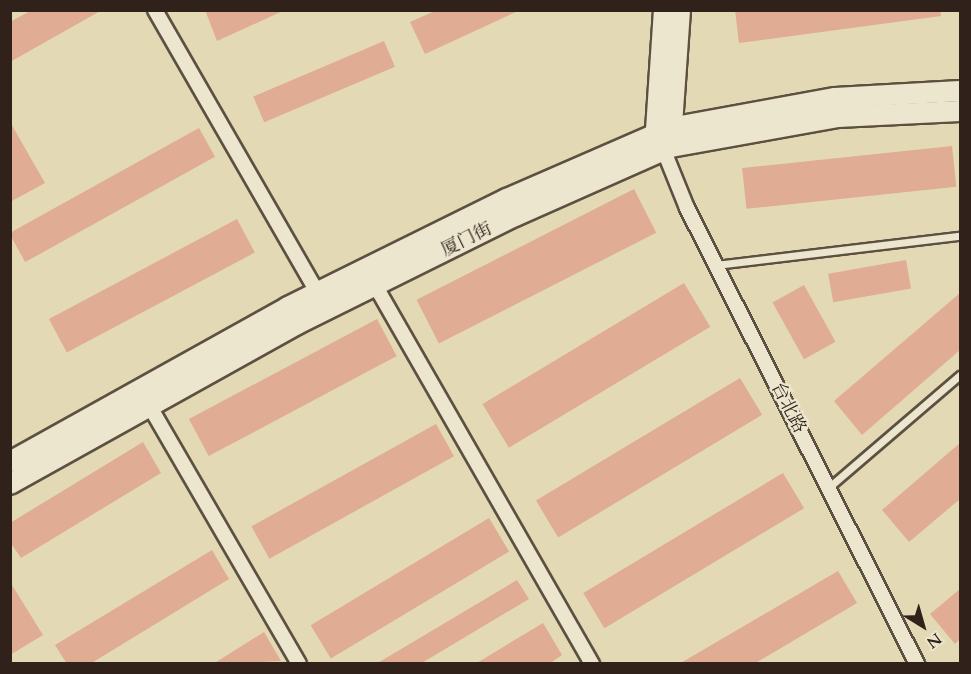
<!DOCTYPE html>
<html>
<head>
<meta charset="utf-8">
<style>
  body { margin:0 }
  #map { position:relative; width:971px; height:674px; overflow:hidden; background:#e3d9b5; font-family:Cardo,"Noto Serif SC",serif }
  div>[style] { position:absolute }
  [style*='--x'] { left:calc(var(--x)*1px); top:calc(var(--y)*1px); width:calc(var(--w)*1px); rotate:calc(var(--a)*1deg) }
  .building>* { inset:0; background:#e0ac93; transform-origin:0 0 }
  .roads { filter:drop-shadow(2px 0 #5d5041) drop-shadow(-2px 0 #5d5041) drop-shadow(0 2px #5d5041) drop-shadow(0 -2px #5d5041) }
  .service>* { height:7px; margin:-3.5px; padding:0 3.5px; transform-origin:3.5px; border-radius:3.5px; background:#ede6cf }
  .minor>* { height:14px; margin:-7px; padding:0 7px; transform-origin:7px; border-radius:7px; background:#ede6cf }
  .secondary>* { height:20px; margin:-10px; padding:0 10px; transform-origin:10px; border-radius:10px; background:#ede6cf }
  span { translate:-50% -50%; white-space:nowrap; text-align:center; line-height:1.15; -webkit-text-stroke:4.5px #ede6cf; paint-order:stroke }
  .street-label { font-size:18px; color:#30221a }
  .frame { position:absolute; inset:0; border:12px solid #30221a; pointer-events:none }
  .north { position:absolute; left:893px; top:596px; width:60px; height:60px; -webkit-text-stroke:4px #ede6cf; paint-order:stroke; rotate:143deg; font-size:16px; font-weight:700; line-height:24px; text-align:center; color:#30221a }
  .north::after { content:''; display:block; margin:auto; width:21px; height:27px; background:#30221a; clip-path:polygon(50% 0,100% 100%,50% 72%,0 100%) }
</style>
</head>
<body>
<div id="map">
  <div class="building">
    <div style="clip-path:polygon(32px 10px,102px 10px,10px 62px,10px 22px)"></div>
    <div style="clip-path:polygon(205px 10px,285px 10px,217px 41px)"></div>
    <div style="clip-path:polygon(437px 10px,520px 10px,425px 54px,410px 22px)"></div>
    <div style="clip-path:polygon(735px 10px,940px 10px,941px 16px,739px 43px)"></div>
    <div style="left:384px;top:41px;width:28px;height:142px;rotate:67deg"></div>
    <div style="clip-path:polygon(10px 122px,45px 183px,10px 202px)"></div>
    <div style="left:199px;top:128px;width:33px;height:217px;rotate:61deg"></div>
    <div style="left:952px;top:146px;width:41px;height:211px;rotate:84deg"></div>
    <div style="left:634px;top:189px;width:49px;height:244px;rotate:63deg"></div>
    <div style="left:237px;top:219px;width:38px;height:213px;rotate:62deg"></div>
    <div style="left:906px;top:260px;width:29px;height:79px;rotate:80deg"></div>
    <div style="left:684px;top:283px;width:51px;height:235px;rotate:59deg"></div>
    <div style="left:804px;top:285px;width:65px;height:36px;rotate:61deg"></div>
    <div style="clip-path:polygon(960px 293px,960px 350px,862px 435px,834px 401px)"></div>
    <div style="left:377px;top:319px;width:42px;height:213px;rotate:62deg"></div>
    <div style="left:740px;top:378px;width:43px;height:238px;rotate:59deg"></div>
    <div style="left:436px;top:424px;width:37px;height:211px;rotate:61deg"></div>
    <div style="clip-path:polygon(143px 442px,161px 473px,21px 558px,10px 542px,10px 523px)"></div>
    <div style="clip-path:polygon(960px 443px,960px 499px,909px 542px,882px 510px)"></div>
    <div style="left:783px;top:473px;width:41px;height:233px;rotate:59deg"></div>
    <div style="left:489px;top:518px;width:39px;height:208px;rotate:59deg"></div>
    <div style="clip-path:polygon(212px 550px,229px 579px,90px 664px,67px 664px,55px 645px)"></div>
    <div style="clip-path:polygon(838px 571px,857px 603px,754px 664px,679px 664px)"></div>
    <div style="clip-path:polygon(517px 580px,529px 599px,420px 664px,376px 664px)"></div>
    <div style="clip-path:polygon(10px 582px,43px 635px,10px 655px)"></div>
    <div style="clip-path:polygon(960px 589px,960px 639px,955px 644px,930px 614px)"></div>
    <div style="clip-path:polygon(543px 623px,562px 655px,549px 664px,475px 664px)"></div>
    <div style="clip-path:polygon(264px 632px,281px 661px,213px 664px)"></div>
  </div>
  <div class="roads">
    <div class="service">
      <div style="--x:715;--y:265;--w:247;--a:-6.8"></div>
      <div style="--x:828;--y:488;--w:174;--a:-40.6"></div>
    </div>
    <div class="minor">
      <div style="--x:155;--y:10;--w:335;--a:60.1"></div>
      <div style="--x:664;--y:151;--w:61;--a:68"></div>
      <div style="--x:687;--y:208;--w:511;--a:63.23"></div>
      <div style="--x:375;--y:285;--w:437;--a:60.2"></div>
      <div style="--x:149;--y:405;--w:299;--a:59.9"></div>
    </div>
    <div class="secondary">
      <div style="--x:671;--y:139;--w:129;--a:-86"></div>
      <div style="--x:655;--y:145;--w:135;--a:-86.2"></div>
      <div style="--x:10;--y:462;--w:318;--a:-29.1"></div>
      <div style="--x:288;--y:307;--w:244;--a:-26.3"></div>
      <div style="--x:507;--y:199;--w:178;--a:-23.5"></div>
      <div style="--x:670;--y:128;--w:168;--a:-10.3"></div>
      <div style="--x:835;--y:98;--w:125;--a:-3.2"></div>
      <div style="--x:10;--y:484;--w:329;--a:-29.1"></div>
      <div style="--x:297;--y:324;--w:243;--a:-26.4"></div>
      <div style="--x:515;--y:216;--w:171;--a:-23.9"></div>
      <div style="--x:671;--y:147;--w:170;--a:-10.2"></div>
      <div style="--x:838;--y:117;--w:122;--a:-2.8"></div>
    </div>
  </div>
  <div class="street-label">
    <span style="left:467px;top:240px;rotate:-26deg">厦门街</span>
    <span style="left:788px;top:408px;rotate:63deg">台北路</span>
  </div>
  <div class="frame"></div>
  <div class="north">N</div>
</div>
</body>
</html>
